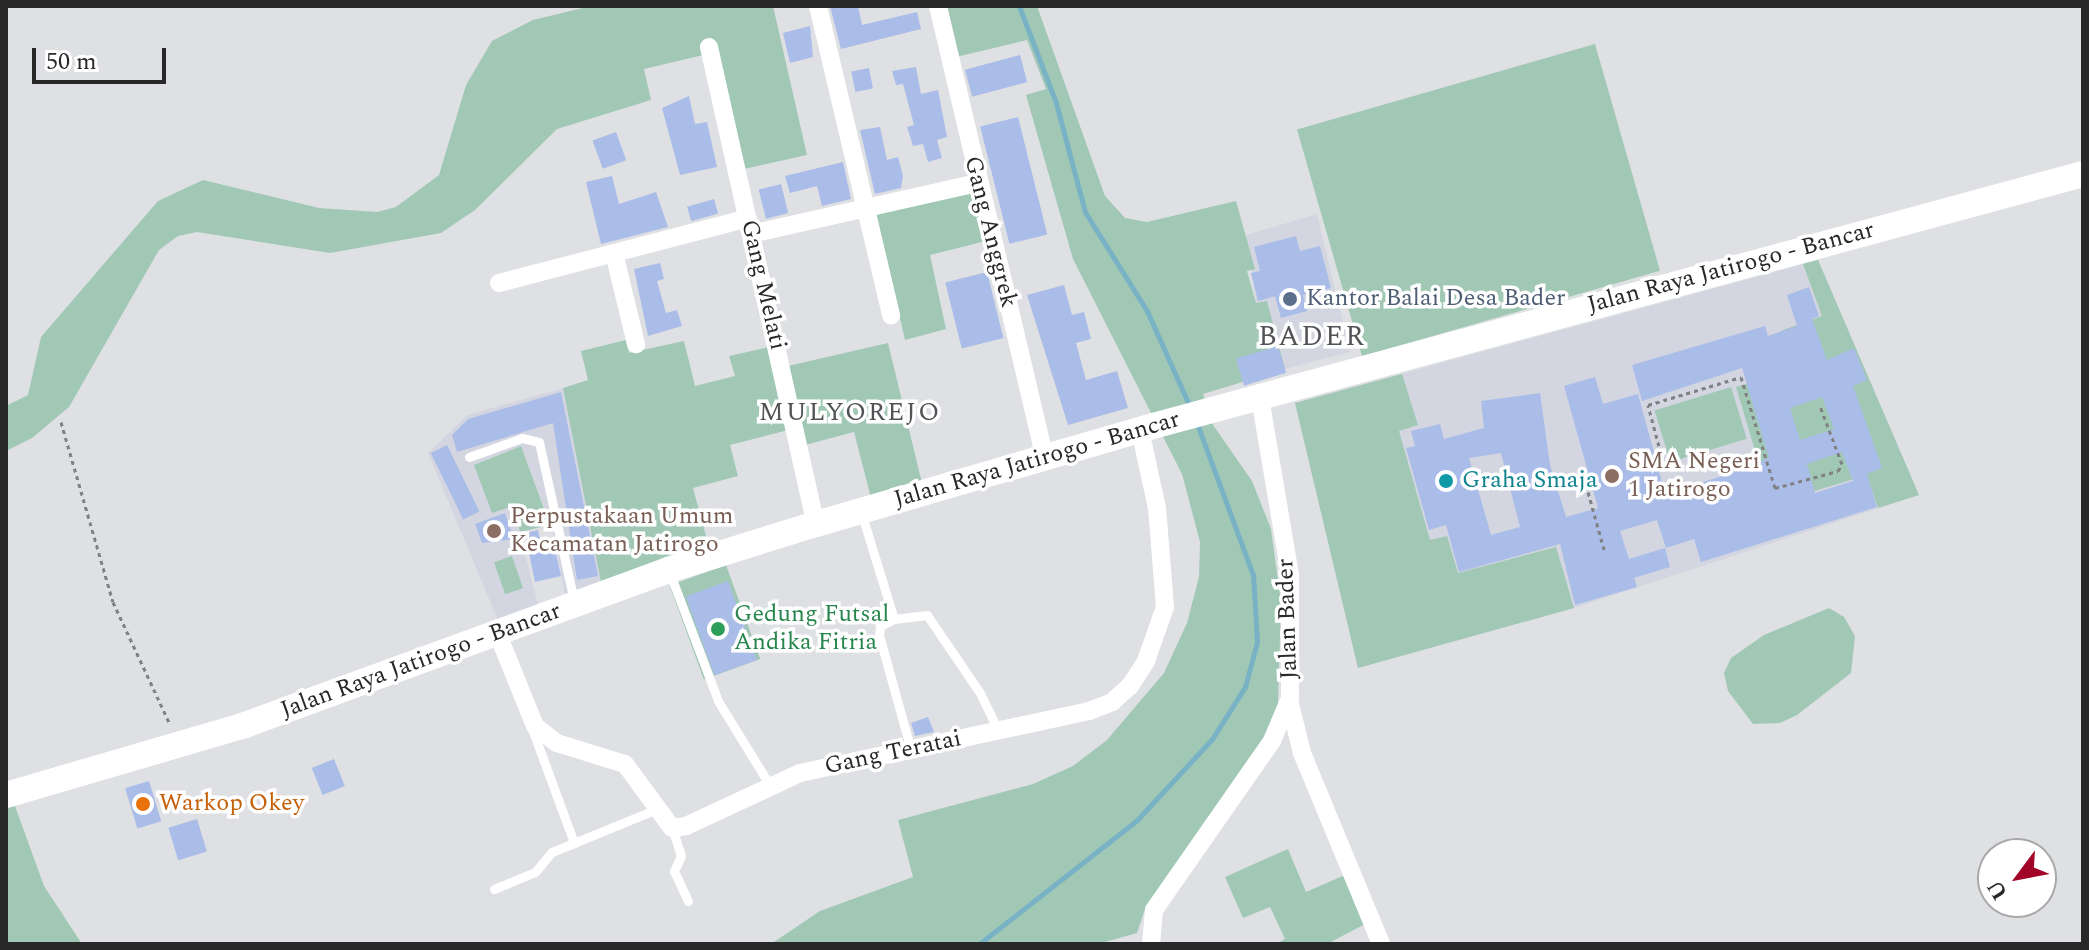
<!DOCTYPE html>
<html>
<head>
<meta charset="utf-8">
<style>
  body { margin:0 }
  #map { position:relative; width:2089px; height:950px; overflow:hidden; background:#dfe0e3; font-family:Spectral,serif }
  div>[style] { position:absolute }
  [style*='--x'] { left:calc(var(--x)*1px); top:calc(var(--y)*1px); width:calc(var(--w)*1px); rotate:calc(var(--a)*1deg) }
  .built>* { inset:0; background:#d3d6e0 }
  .green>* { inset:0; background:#a0c8b5; transform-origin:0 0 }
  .stream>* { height:5px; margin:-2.5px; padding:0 2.5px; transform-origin:2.5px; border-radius:2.5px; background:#79b2c5 }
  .building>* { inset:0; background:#aabce8; transform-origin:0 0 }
  .path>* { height:3px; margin-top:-1.5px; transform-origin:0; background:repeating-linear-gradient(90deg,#808183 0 4px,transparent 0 8px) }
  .service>* { height:9px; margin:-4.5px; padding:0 4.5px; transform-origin:4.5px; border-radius:4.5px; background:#fff }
  .minor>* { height:18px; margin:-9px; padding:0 9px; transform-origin:9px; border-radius:9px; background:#fff }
  .secondary>* { height:26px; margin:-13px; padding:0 13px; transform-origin:13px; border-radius:13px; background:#fff }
  .dots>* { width:22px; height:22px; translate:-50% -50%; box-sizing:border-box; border:4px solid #fff; border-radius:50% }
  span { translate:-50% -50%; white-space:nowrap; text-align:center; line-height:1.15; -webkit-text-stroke:7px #fff; paint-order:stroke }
  .street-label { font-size:24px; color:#282829 }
  .service-label { font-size:24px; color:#4e5e75 }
  .left { translate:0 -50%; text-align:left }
  .education-label { font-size:24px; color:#785e54 }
  .culture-label { font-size:24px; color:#0d838f }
  .leisure-label { font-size:24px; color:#27864d }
  .food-label { font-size:24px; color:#c56008 }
  .neighbourhood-label { font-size:26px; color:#525356; letter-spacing:2px }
  .quarter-label { font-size:28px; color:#525356; letter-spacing:2px }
  .frame { position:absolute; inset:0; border:8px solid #282829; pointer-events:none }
  .north { position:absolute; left:1977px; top:838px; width:80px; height:80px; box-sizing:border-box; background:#fff; border:2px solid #a9a9a9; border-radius:50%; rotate:238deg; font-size:22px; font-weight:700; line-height:32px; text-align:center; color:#282829 }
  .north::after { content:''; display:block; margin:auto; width:28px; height:36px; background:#a20329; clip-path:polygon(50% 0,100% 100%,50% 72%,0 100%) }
  .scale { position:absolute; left:32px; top:48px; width:134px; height:36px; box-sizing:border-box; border:4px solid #282829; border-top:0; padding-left:10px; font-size:24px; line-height:28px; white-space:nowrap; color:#282829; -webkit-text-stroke:6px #fff; paint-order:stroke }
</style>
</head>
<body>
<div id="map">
  <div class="built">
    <div style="clip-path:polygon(1317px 214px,1350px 352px,1285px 369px,1267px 302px,1256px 304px,1246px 235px)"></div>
    <div style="clip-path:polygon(1818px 260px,1919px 495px,1574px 608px,1358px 668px,1295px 403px)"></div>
    <div style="clip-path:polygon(563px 388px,601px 582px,565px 595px,552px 528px,521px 446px,474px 465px,513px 506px,538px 605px,498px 620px,428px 453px,467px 415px)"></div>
  </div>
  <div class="green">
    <div style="clip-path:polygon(591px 6px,773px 6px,807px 155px,744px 169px,716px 52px,644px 69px,651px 100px,557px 129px,475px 210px,441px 233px,330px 253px,197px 232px,178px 236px,159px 250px,69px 407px,32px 438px,6px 451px,6px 406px,28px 395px,41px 337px,158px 201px,203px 180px,319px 208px,377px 212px,396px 207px,439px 175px,466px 85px,492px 41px,533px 20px)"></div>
    <div style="clip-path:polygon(943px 6px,1037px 6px,1105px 196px,1125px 218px,1147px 222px,1236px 201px,1255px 269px,1247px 271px,1256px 303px,1267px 301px,1285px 369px,1203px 394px,1213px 425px,1252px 481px,1271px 529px,1281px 602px,1278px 704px,1261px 743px,1145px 909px,1137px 933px,1098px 944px,771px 944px,820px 911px,913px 877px,898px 820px,1033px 784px,1073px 766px,1107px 740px,1164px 673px,1187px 623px,1199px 577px,1200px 542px,1182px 474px,1073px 259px,1026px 95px,1046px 89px,1027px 40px,956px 57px)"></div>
    <div style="left:1595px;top:44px;width:236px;height:310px;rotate:74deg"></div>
    <div style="clip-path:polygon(974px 190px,986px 241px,930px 255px,946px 329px,905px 340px,876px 213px)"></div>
    <div style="clip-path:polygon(1818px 260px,1919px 495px,1878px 508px,1867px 475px,1771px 504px,1736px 387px,1796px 369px,1783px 330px,1822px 316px,1803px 264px)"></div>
    <div style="clip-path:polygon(626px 340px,629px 353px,684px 341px,695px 386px,735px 376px,729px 356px,769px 347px,775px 369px,888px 343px,922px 483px,871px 498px,854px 432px,805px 445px,800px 427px,730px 445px,738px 476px,693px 488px,709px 547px,601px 582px,563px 388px,588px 380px,581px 351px)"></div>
    <div style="clip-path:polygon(1402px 374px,1418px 425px,1399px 431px,1430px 540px,1447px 536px,1458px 573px,1556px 547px,1574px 608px,1358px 668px,1295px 403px)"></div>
    <div style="left:1731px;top:387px;width:54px;height:80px;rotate:73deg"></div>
    <div style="clip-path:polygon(521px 446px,550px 525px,520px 532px,513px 506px,492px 513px,474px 465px)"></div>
    <div style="left:512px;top:556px;width:34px;height:19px;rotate:71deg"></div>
    <div style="left:726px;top:565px;width:100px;height:60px;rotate:70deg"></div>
    <div style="clip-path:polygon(1829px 608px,1844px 617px,1855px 636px,1851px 673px,1797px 715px,1780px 723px,1753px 724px,1728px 691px,1724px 673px,1731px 658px,1764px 635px)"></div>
    <div style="clip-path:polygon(15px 806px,44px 886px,82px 944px,6px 944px,6px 808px)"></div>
    <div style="clip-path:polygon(1288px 849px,1306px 892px,1345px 875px,1367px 923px,1327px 944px,1276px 944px,1285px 939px,1270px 907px,1243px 918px,1225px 877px)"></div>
  </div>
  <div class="stream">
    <div style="--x:1019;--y:6;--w:104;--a:69.1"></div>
    <div style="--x:1056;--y:103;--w:113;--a:75.1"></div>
    <div style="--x:1085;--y:212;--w:117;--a:57.9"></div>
    <div style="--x:1147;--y:311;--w:105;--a:65.9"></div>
    <div style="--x:979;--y:944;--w:201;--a:-38.1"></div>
    <div style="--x:1137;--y:820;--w:110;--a:-47.2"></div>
    <div style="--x:1212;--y:739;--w:62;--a:-57.6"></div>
    <div style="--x:1245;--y:687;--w:47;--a:-75.1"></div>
    <div style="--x:1257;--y:642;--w:67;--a:-93.4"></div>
    <div style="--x:1253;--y:575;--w:161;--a:-110.3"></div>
  </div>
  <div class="building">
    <div style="clip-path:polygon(830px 6px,858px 6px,862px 25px,917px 12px,921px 29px,841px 49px)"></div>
    <div style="clip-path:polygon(810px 26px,813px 57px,790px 63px,783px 33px)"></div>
    <div style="left:1020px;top:55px;width:28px;height:57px;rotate:75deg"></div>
    <div style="clip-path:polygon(916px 67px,921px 94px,938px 90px,947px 137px,937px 140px,942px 158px,928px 162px,923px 144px,913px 146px,907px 127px,914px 125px,903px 84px,896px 85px,892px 71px)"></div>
    <div style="left:869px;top:68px;width:21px;height:18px;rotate:79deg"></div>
    <div style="clip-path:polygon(689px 96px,695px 124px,707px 122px,717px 167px,680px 175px,662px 108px)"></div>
    <div style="left:1018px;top:117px;width:121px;height:39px;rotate:76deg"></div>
    <div style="clip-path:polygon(880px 127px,887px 160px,898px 157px,903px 176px,901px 188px,875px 194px,860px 130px)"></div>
    <div style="left:616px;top:132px;width:30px;height:25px;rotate:70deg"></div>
    <div style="clip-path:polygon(843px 162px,851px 199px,822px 206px,817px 186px,790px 193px,785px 176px)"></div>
    <div style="clip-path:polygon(612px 176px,619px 204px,656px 192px,668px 227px,601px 244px,586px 182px)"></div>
    <div style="left:781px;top:184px;width:30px;height:23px;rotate:76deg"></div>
    <div style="left:714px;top:199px;width:15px;height:28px;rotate:74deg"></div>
    <div style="clip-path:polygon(1296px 236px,1300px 251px,1320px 246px,1331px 288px,1303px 295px,1307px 311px,1281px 318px,1275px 296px,1258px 301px,1251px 273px,1260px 271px,1254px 247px)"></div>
    <div style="clip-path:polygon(660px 263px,664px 279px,657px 281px,666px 313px,677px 310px,682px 326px,648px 336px,634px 269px)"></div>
    <div style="left:987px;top:272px;width:68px;height:43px;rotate:76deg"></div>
    <div style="clip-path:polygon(1064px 285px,1072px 315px,1084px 312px,1091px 339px,1076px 343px,1086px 380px,1117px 371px,1128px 408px,1068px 425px,1027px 295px)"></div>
    <div style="clip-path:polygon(evenodd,1809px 287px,1819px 316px,1812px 319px,1827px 360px,1854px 348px,1867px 380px,1853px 386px,1882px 468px,1867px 474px,1877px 507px,1701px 562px,1694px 539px,1666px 548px,1657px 520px,1620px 531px,1629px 559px,1665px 548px,1670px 567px,1634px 578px,1637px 587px,1575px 605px,1560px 544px,1459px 572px,1446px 525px,1429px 530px,1406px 448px,1415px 446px,1411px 431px,1440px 424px,1444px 439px,1484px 428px,1481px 401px,1540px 393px,1550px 465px,1566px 517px,1598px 508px,1564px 386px,1595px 377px,1603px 404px,1638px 394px,1665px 493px,1730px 474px,1769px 458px,1742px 368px,1642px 401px,1632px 365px,1765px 326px,1768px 336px,1797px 326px,1787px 295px,1809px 287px,1822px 397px,1834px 429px,1800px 440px,1790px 408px,1822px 397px,1809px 287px,1842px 452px,1853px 481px,1815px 493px,1807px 464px,1842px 452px,1809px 287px,1501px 453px,1520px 527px,1491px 535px,1469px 458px,1501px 453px)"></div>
    <div style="left:1278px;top:346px;width:28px;height:44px;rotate:73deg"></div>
    <div style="clip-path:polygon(561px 392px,598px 576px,577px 580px,553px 423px,457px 452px,452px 435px,468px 419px)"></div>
    <div style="left:447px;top:445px;width:74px;height:18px;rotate:64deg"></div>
    <div style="clip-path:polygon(505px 513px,514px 539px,482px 543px,475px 524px)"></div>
    <div style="clip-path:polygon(538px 530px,541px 544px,553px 541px,561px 576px,535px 582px,525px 533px)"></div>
    <div style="left:728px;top:581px;width:84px;height:45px;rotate:70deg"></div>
    <div style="clip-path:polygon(928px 717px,934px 732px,915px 736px,911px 723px)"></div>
    <div style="left:334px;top:759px;width:29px;height:24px;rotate:68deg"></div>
    <div style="left:149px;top:781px;width:42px;height:25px;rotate:73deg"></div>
    <div style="left:197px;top:819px;width:34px;height:30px;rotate:73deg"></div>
  </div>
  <div class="path">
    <div style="--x:61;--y:422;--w:187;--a:73.9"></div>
    <div style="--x:113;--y:602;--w:135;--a:65"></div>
    <div style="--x:1665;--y:469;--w:66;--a:-104.9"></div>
    <div style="--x:1648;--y:405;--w:97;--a:-16.8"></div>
    <div style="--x:1741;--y:377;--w:116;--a:73"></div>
    <div style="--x:1775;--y:488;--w:65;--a:-15.1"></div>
    <div style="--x:1838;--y:471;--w:8;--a:-60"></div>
    <div style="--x:1842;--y:464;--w:62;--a:-110.8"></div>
    <div style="--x:1588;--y:492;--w:63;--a:74.4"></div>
  </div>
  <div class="service">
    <div style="--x:469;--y:457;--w:56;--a:-19.7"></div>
    <div style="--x:522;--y:438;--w:17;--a:13"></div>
    <div style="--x:539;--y:442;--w:163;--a:77.6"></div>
    <div style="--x:861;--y:512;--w:112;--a:72.9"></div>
    <div style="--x:894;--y:619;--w:16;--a:153"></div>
    <div style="--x:880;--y:626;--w:9;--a:96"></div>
    <div style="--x:879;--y:635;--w:119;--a:74.5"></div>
    <div style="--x:669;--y:571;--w:139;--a:69.3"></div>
    <div style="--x:718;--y:701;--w:97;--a:58.4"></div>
    <div style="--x:894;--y:619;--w:33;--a:-7"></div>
    <div style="--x:927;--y:615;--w:94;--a:55.8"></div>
    <div style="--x:980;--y:693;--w:41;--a:64.1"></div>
    <div style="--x:531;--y:726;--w:125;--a:69.8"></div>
    <div style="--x:672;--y:828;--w:29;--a:72"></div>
    <div style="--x:681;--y:856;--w:17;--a:115"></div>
    <div style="--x:674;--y:871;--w:33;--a:65"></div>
    <div style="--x:494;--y:889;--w:44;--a:-22.5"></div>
    <div style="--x:535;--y:872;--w:26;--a:-50"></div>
    <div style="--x:552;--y:852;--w:113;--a:-22.3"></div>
  </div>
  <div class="minor">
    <div style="--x:818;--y:6;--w:318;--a:76.7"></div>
    <div style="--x:938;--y:6;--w:464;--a:76.7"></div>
    <div style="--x:709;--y:47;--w:489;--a:77.4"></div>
    <div style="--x:751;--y:234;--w:232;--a:-12.7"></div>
    <div style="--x:614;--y:253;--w:94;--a:76.4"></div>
    <div style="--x:499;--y:283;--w:257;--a:-14.6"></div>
    <div style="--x:497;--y:632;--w:101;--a:68"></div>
    <div style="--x:535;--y:726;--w:28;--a:38"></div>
    <div style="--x:557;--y:743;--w:71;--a:17.2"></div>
    <div style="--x:625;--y:764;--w:79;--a:53.7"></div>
    <div style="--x:672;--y:828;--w:14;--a:-8"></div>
    <div style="--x:686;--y:826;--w:126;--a:-24.9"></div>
    <div style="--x:800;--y:773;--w:296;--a:-12.1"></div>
    <div style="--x:1089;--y:711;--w:25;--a:-21"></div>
    <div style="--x:1112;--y:702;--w:24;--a:-42"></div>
    <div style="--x:1130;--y:686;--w:30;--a:-57"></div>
    <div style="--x:1146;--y:661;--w:57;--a:-70.6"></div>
    <div style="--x:1165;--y:607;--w:99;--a:-94.6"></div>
    <div style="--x:1157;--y:508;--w:80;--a:-102.3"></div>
    <div style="--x:1290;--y:704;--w:50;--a:76.2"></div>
    <div style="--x:1302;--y:753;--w:207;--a:67.5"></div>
    <div style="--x:1151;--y:944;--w:34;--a:-85"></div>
    <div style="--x:1154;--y:910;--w:206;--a:-55.1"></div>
    <div style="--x:1272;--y:741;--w:47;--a:-67.3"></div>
    <div style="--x:1290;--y:698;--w:123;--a:-90"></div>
    <div style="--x:1290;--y:575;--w:180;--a:-99.6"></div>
  </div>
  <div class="secondary">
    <div style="--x:6;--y:795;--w:249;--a:-16.3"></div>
    <div style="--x:245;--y:725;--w:451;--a:-20.1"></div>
    <div style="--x:668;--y:570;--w:155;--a:-17.3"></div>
    <div style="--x:816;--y:524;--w:351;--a:-16.2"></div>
    <div style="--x:1153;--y:426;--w:964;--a:-15.16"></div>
  </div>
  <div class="dots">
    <div style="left:1290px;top:299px;background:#5c6f8a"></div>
    <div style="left:1612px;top:476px;background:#8d6e63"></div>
    <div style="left:1446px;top:481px;background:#0f9aa8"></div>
    <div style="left:494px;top:531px;background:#8d6e63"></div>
    <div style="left:718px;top:629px;background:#2e9e5b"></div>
    <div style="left:143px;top:804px;background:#e8710a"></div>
  </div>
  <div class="street-label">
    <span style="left:990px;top:232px;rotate:76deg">Gang Anggrek</span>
    <span style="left:1731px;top:268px;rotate:-15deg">Jalan Raya Jatirogo - Bancar</span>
    <span style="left:763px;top:285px;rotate:77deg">Gang Melati</span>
    <span style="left:1037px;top:460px;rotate:-16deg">Jalan Raya Jatirogo - Bancar</span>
    <span style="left:1288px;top:619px;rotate:-92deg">Jalan Bader</span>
    <span style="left:421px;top:661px;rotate:-20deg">Jalan Raya Jatirogo - Bancar</span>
    <span style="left:893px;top:753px;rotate:-12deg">Gang Teratai</span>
  </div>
  <div class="service-label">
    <span class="left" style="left:1306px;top:299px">Kantor Balai Desa Bader</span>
  </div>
  <div class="education-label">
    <span class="left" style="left:1628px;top:476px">SMA Negeri<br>1 Jatirogo</span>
    <span class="left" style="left:510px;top:531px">Perpustakaan Umum<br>Kecamatan Jatirogo</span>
  </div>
  <div class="culture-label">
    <span class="left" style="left:1462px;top:481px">Graha Smaja</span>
  </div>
  <div class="leisure-label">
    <span class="left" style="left:734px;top:629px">Gedung Futsal<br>Andika Fitria</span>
  </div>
  <div class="food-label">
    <span class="left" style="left:159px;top:804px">Warkop Okey</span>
  </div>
  <div class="neighbourhood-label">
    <span style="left:850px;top:413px">MULYOREJO</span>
  </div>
  <div class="quarter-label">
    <span style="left:1312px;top:337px">BADER</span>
  </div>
  <div class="frame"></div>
  <div class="north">U</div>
  <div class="scale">50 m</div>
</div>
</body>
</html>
